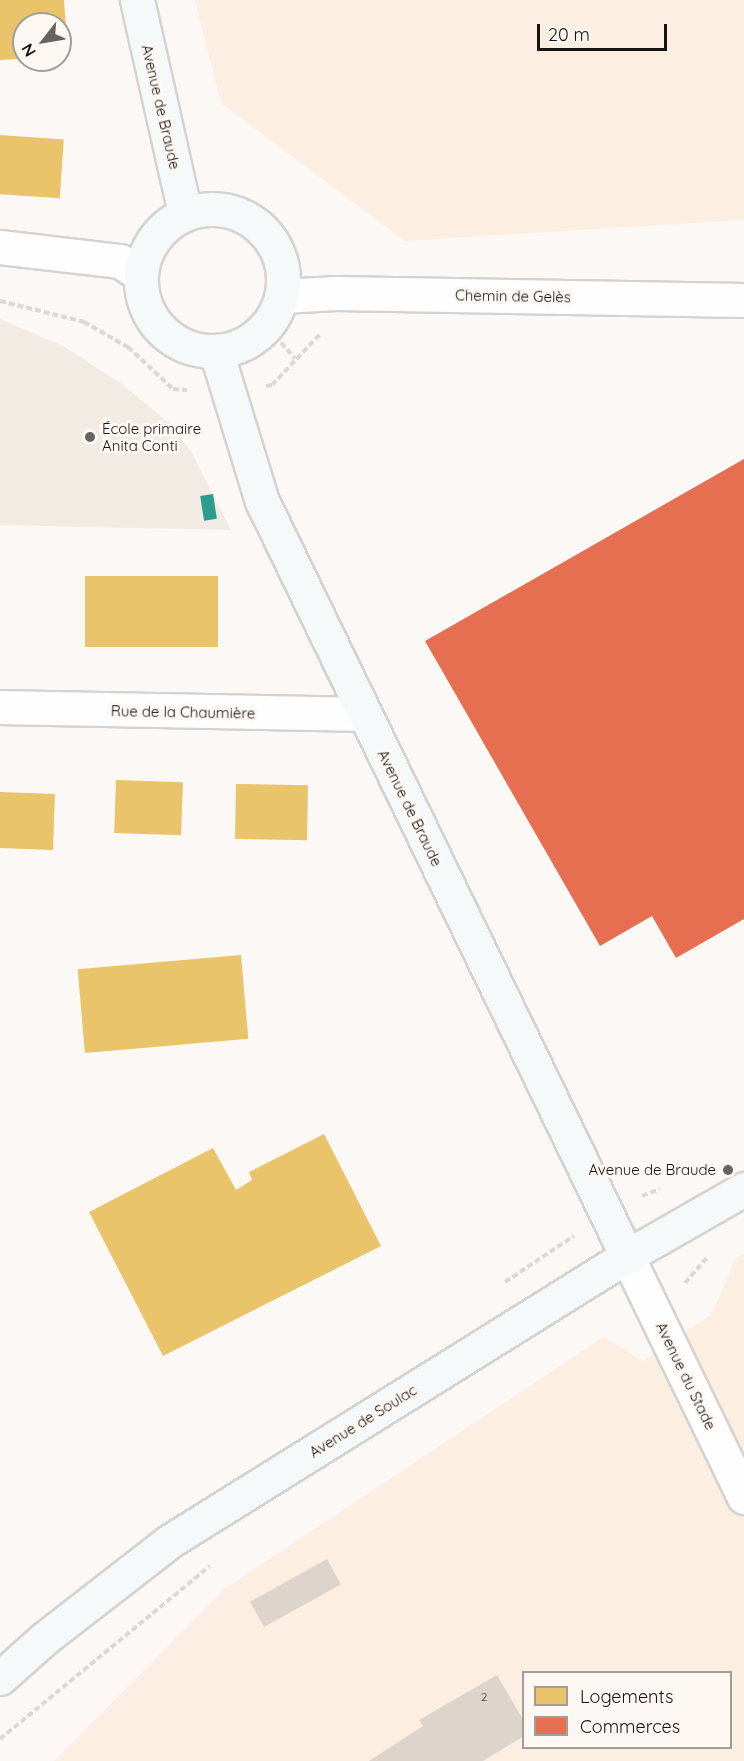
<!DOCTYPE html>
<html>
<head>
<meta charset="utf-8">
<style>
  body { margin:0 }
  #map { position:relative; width:744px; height:1761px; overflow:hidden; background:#fbf8f5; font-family:Quicksand,sans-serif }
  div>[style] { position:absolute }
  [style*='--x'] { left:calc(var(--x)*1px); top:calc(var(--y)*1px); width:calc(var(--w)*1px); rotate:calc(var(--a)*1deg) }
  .built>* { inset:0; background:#f1ebe3 }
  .green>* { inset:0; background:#fcefe1 }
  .homes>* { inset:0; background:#e9c46a; transform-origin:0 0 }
  .shops>* { inset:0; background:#e76f51 }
  .schools>* { inset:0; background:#2a9d8f; transform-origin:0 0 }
  .building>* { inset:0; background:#ddd4cb; transform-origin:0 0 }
  .path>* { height:4px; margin-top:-2px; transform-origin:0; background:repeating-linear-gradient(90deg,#dad9d9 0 6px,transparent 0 9px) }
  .roads { filter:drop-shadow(2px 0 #d5d3d1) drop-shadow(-2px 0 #d5d3d1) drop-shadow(0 2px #d5d3d1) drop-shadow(0 -2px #d5d3d1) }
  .street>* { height:33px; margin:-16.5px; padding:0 16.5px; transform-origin:16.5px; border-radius:16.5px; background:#fefefe }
  .secondary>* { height:33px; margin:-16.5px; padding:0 16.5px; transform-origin:16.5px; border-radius:16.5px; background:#f6f9f9 }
  .secondary>.ring { margin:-16.5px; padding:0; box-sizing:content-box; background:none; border:33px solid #f6f9f9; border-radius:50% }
  .dots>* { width:16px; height:16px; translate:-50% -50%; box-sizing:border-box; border:3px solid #fdf8f3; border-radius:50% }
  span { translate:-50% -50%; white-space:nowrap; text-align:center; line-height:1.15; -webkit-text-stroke:6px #fdf8f3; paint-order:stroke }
  .number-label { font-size:12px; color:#484441 }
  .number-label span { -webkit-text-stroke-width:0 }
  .street-label { font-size:15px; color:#161413 }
  .poi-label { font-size:15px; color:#161413 }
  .left { translate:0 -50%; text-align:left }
  .right { translate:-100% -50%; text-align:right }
  .legend { position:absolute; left:522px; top:1671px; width:210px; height:78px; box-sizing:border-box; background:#fdf8f3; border:2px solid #a19d99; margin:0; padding:8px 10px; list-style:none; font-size:18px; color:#161413 }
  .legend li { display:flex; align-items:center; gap:12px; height:30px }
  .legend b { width:30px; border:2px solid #a19d99 }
  .north { position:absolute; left:12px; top:12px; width:60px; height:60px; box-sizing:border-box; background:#fdf8f3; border:2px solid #a19d99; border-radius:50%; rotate:239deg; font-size:16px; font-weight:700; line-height:24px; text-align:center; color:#161413 }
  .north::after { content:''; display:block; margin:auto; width:21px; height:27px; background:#666462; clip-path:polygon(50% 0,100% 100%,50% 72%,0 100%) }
  .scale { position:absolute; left:537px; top:24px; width:130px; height:27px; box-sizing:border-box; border:3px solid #161413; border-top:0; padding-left:8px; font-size:18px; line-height:21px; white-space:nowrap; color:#161413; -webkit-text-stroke:4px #fdf8f3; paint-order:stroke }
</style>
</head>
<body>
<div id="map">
  <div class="built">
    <div style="clip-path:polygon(0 319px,63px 346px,119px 382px,168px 422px,191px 451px,231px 530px,0 525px)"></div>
  </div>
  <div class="green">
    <div style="clip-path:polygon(195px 0,744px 0,744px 220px,405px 241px,221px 103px)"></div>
    <div style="clip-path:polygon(evenodd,744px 1254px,744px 1761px,54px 1761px,226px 1588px,604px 1337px,643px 1361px,712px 1314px,735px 1259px,744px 1254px,524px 1672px,730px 1672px,730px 1748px,524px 1748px,524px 1672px)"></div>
  </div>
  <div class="homes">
    <div style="clip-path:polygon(0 0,64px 0,66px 28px,60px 28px,60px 24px,24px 24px,24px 31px,15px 31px,18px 59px,0 60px)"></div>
    <div style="left:0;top:135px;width:64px;height:59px;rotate:4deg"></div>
    <div style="left:85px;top:576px;width:133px;height:71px"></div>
    <div style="left:116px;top:780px;width:67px;height:53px;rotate:2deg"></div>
    <div style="left:236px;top:784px;width:72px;height:55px;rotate:1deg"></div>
    <div style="left:0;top:792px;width:55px;height:56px;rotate:2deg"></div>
    <div style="left:241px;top:955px;width:84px;height:164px;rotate:85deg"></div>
    <div style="clip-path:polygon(324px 1134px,381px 1246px,163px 1356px,89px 1212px,213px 1148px,236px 1190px,252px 1180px,249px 1172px)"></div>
  </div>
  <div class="shops">
    <div style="clip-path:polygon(744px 459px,744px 919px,676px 958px,652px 916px,600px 946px,425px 641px)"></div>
  </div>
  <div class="schools">
    <div style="left:213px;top:494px;width:25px;height:13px;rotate:81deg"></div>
  </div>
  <div class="building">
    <div style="left:327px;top:1559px;width:29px;height:88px;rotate:61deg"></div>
    <div style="clip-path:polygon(497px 1675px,524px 1721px,524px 1736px,483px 1761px,369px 1761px,423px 1726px,419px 1720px)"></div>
  </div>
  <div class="path">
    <div style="--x:0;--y:301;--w:87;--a:14"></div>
    <div style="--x:84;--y:322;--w:51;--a:29.6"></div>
    <div style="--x:128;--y:347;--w:62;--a:43"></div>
    <div style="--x:173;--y:389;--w:14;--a:4"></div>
    <div style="--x:275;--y:336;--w:30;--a:48"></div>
    <div style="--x:266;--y:386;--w:6;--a:-9"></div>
    <div style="--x:272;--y:385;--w:70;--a:-46.7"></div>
    <div style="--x:642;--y:1196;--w:19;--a:-21"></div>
    <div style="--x:505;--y:1282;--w:83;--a:-33.7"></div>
    <div style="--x:685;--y:1283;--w:35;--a:-49"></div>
    <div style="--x:0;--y:1739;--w:272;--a:-39.5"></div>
  </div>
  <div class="roads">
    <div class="street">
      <div style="--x:0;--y:247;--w:121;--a:6.7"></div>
      <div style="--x:120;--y:261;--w:25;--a:34"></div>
      <div style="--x:282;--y:296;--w:54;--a:-3.2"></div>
      <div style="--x:336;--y:293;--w:408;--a:1"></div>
      <div style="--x:0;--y:707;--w:365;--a:1.1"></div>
      <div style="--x:627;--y:1256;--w:268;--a:64.1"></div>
    </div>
    <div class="secondary">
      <div style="--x:137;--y:0;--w:218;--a:77.3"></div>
      <div class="ring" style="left:141px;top:209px;width:109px;height:109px"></div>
      <div style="--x:216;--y:351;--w:157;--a:73"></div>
      <div style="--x:262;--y:501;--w:839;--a:64.2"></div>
      <div style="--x:0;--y:1678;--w:60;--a:-41.6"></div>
      <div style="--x:45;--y:1638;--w:158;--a:-37.8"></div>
      <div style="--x:170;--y:1541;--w:539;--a:-31.95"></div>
      <div style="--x:627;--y:1256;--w:135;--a:-29.8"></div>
    </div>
  </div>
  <div class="dots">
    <div style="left:90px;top:437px;background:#666462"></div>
    <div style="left:728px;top:1170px;background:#666462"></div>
  </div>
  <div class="number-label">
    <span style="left:484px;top:1697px">2</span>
  </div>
  <div class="street-label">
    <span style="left:161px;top:107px;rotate:77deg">Avenue de Braude</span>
    <span style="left:513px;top:296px;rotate:1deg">Chemin de Gelès</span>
    <span style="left:183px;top:712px;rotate:1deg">Rue de la Chaumière</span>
    <span style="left:410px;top:808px;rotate:64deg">Avenue de Braude</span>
    <span style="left:686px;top:1376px;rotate:64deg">Avenue du Stade</span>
    <span style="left:363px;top:1421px;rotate:-32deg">Avenue de Soulac</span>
  </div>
  <div class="poi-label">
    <span class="left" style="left:102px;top:437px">École primaire<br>Anita Conti</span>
    <span class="right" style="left:716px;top:1170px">Avenue de Braude</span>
  </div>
  <ul class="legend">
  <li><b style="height:16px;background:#e9c46a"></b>Logements</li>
  <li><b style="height:16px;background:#e76f51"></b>Commerces</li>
  </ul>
  <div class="north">N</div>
  <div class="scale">20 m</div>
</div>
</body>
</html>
